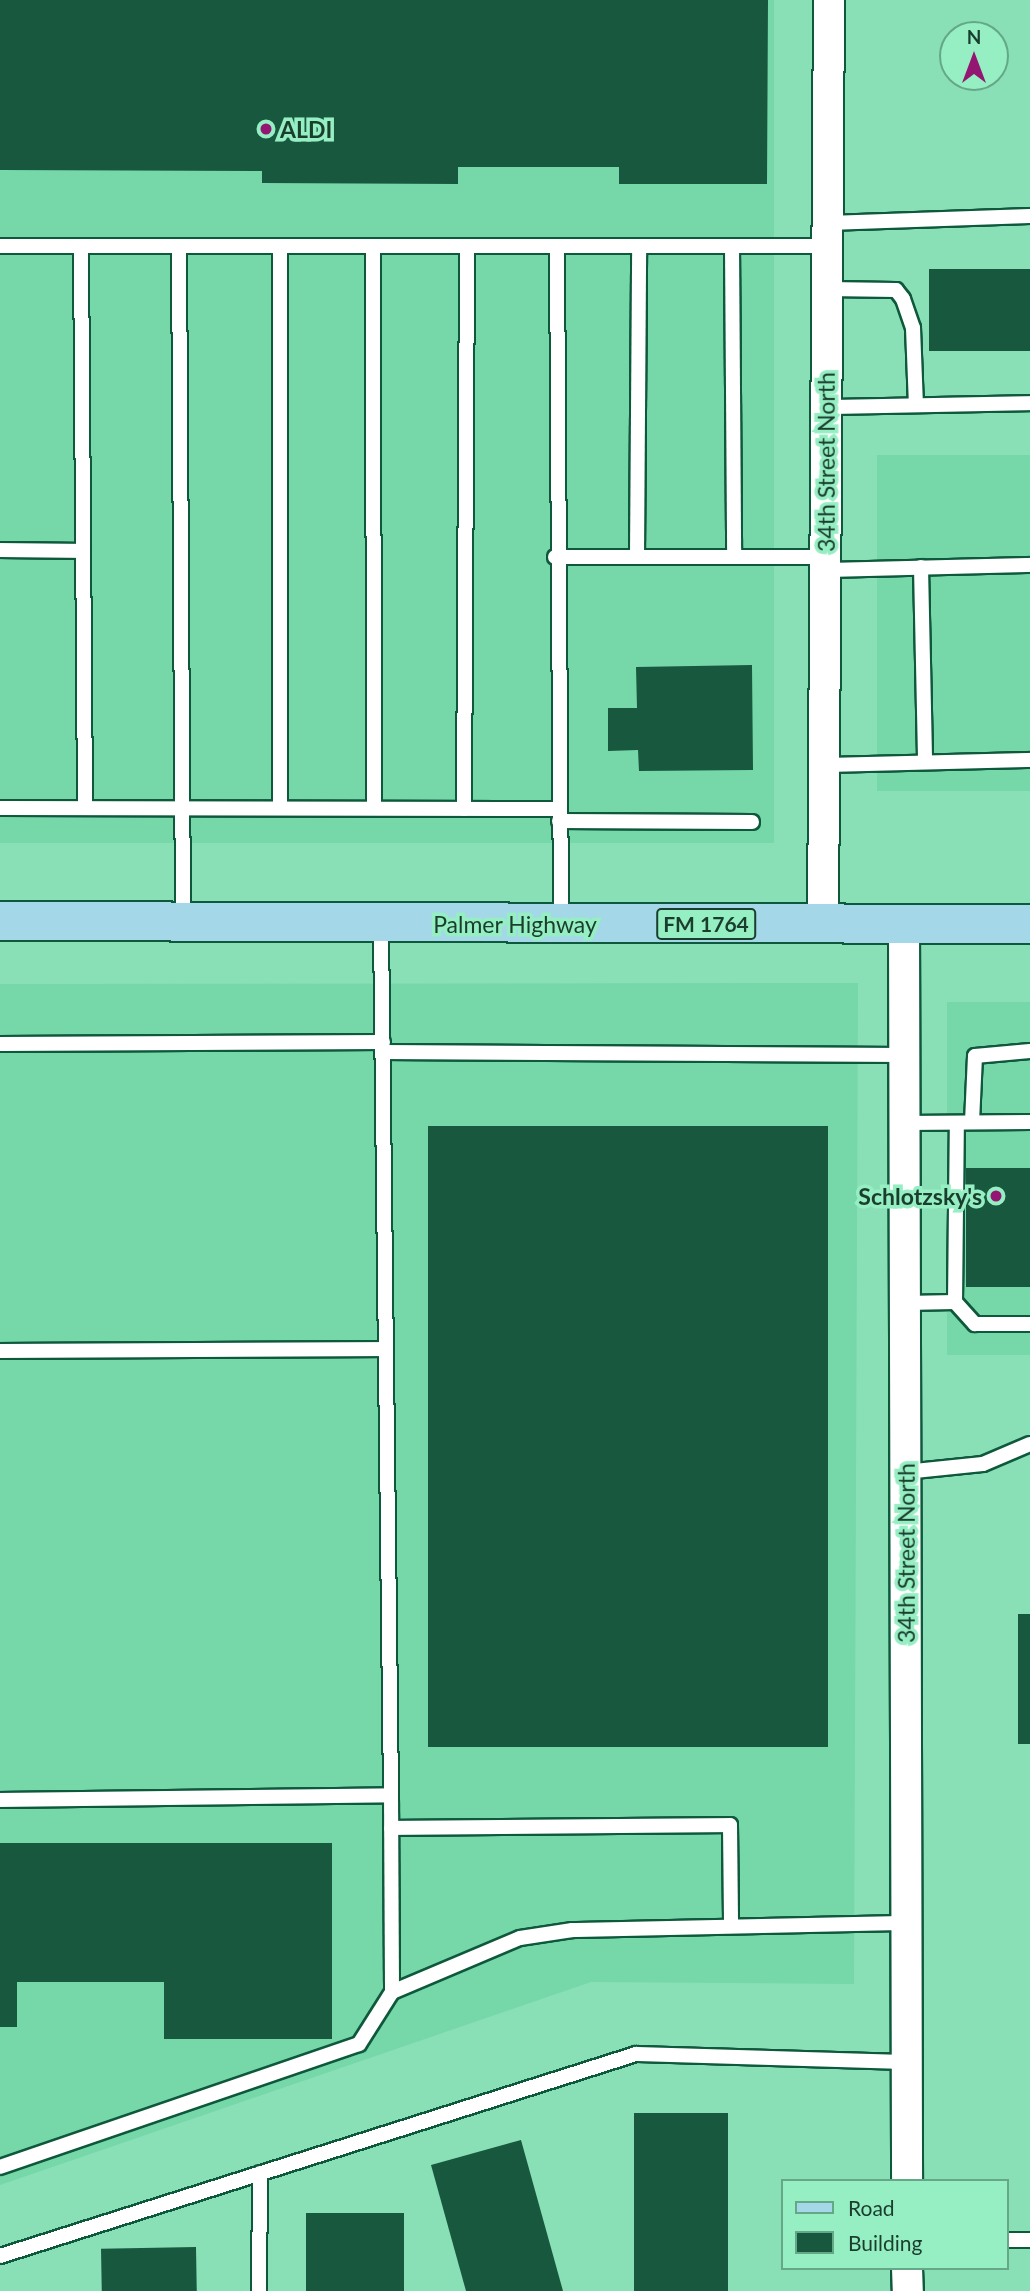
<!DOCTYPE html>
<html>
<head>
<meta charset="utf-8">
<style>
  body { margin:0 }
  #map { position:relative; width:1030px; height:2291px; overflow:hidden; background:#89e0b6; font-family:Lato,sans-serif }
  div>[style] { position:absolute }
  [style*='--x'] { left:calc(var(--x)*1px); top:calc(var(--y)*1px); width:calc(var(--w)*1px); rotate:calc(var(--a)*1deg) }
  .built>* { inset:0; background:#76d7a9; transform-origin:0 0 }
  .building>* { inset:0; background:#18583e; transform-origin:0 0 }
  .roads { filter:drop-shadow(2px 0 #0e583c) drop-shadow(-2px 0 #0e583c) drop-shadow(0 2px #0e583c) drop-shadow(0 -2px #0e583c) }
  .service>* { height:14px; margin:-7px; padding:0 7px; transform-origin:7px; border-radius:7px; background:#fff }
  .minor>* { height:30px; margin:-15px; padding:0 15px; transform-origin:15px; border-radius:15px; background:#fff }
  .primary>* { height:38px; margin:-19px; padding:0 19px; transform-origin:19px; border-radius:19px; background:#a4d7e8 }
  .dots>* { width:19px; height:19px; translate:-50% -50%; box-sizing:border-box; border:4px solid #96eec3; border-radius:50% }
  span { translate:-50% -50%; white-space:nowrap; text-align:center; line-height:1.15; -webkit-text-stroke:7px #96eec3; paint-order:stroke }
  .shield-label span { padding:2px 5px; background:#96eec3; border:2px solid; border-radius:5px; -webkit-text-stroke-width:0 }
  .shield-label { font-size:21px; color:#1a3e2e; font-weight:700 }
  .poi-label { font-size:23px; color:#1a3e2e; font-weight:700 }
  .left { translate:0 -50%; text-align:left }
  .right { translate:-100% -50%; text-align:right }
  .street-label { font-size:23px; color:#1a3e2e }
  .legend { position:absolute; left:781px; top:2179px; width:228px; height:91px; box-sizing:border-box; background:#96eec3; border:2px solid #64a887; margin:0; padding:9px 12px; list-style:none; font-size:21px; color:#1a3e2e }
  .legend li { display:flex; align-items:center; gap:14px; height:35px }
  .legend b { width:35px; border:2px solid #64a887 }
  .north { position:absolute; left:939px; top:21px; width:70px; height:70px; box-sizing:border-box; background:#96eec3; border:2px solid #64a887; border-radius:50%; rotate:0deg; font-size:19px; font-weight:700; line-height:28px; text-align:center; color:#1a3e2e }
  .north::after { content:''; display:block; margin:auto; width:24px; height:32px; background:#931772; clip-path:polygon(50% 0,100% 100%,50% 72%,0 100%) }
</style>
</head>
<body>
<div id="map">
  <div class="built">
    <div style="left:0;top:0;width:774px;height:843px"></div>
    <div style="left:877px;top:455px;width:153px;height:336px"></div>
    <div style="clip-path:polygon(858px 983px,854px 1984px,591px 1982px,0 2185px,0 984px)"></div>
    <div style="left:947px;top:1002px;width:83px;height:353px"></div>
  </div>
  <div class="building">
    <div style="clip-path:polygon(0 0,768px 0,767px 184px,619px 184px,619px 167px,458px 167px,458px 184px,262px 183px,262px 171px,0 170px)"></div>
    <div style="left:1030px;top:269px;width:82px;height:101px;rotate:90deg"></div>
    <div style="clip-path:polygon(752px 665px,753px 770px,639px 771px,638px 750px,608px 751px,608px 708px,637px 708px,636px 667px)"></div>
    <div style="left:828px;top:1126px;width:621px;height:400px;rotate:90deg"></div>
    <div style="left:966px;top:1168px;width:64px;height:119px"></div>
    <div style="left:1018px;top:1614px;width:12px;height:130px"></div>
    <div style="clip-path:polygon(0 1843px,332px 1843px,332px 2039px,164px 2039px,164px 1982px,17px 1982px,17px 2027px,0 2027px)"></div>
    <div style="left:634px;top:2113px;width:94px;height:178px"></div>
    <div style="clip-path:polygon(521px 2140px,563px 2291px,466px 2291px,431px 2165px)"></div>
    <div style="left:404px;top:2213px;width:78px;height:98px;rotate:90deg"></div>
    <div style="left:196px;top:2247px;width:44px;height:95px;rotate:89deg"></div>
  </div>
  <div class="roads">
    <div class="service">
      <div style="--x:828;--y:223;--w:202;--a:-2"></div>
      <div style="--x:0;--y:246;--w:827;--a:0"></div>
      <div style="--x:81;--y:246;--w:562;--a:89.59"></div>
      <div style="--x:179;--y:246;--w:674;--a:89.66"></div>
      <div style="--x:280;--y:246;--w:562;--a:90"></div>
      <div style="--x:373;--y:246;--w:562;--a:89.9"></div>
      <div style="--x:557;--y:246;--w:674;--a:89.66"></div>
      <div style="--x:732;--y:246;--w:311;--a:89.6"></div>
      <div style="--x:827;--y:289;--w:69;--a:0.8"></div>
      <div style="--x:896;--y:290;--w:11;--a:52"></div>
      <div style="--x:903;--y:299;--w:31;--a:71"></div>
      <div style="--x:913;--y:328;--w:77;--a:87.8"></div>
      <div style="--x:826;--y:407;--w:204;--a:-1.1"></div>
      <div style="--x:0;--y:550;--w:83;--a:0.7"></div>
      <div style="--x:555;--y:557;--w:270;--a:0"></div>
      <div style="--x:637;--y:557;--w:311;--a:-89.6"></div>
      <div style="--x:921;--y:567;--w:195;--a:88.8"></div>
      <div style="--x:825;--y:570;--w:205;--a:-1.4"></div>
      <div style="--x:824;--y:765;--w:206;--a:-1.4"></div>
      <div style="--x:0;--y:808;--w:559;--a:0.1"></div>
      <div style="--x:464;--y:809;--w:563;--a:-89.69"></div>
      <div style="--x:559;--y:821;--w:193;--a:0.3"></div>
      <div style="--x:0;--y:1044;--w:383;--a:-0.3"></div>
      <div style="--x:383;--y:1052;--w:521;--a:0.33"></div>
      <div style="--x:972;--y:1122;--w:66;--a:-87.4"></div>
      <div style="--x:975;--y:1056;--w:55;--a:-5.2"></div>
      <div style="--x:905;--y:1123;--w:125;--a:-0.5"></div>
      <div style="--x:955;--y:1302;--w:179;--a:-89.4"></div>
      <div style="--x:905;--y:1303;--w:50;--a:-1.1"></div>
      <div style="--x:955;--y:1302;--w:30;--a:48"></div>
      <div style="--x:975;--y:1324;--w:55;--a:0"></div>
      <div style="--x:0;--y:1351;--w:386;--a:-0.3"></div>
      <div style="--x:905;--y:1472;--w:78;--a:-5.9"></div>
      <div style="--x:983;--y:1464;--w:51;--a:-23.1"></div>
      <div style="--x:391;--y:1795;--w:197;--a:89.7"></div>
      <div style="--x:392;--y:1992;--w:139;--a:-22.9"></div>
      <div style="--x:520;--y:1938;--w:53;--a:-8.7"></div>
      <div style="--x:572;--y:1930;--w:334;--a:-1.2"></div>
      <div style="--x:0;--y:1800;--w:391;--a:-0.7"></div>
      <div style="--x:391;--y:1795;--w:870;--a:-90.66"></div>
      <div style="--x:391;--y:1828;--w:339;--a:-0.5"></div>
      <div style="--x:730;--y:1825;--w:101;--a:89.4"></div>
      <div style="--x:0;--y:2167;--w:379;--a:-18.9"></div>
      <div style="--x:359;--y:2044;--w:62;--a:-57.6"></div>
      <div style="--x:1007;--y:2240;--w:23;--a:0"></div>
      <div style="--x:0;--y:2256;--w:667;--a:-17.62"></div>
      <div style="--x:636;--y:2054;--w:270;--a:1.7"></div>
      <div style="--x:259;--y:2291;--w:118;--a:-89.5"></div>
    </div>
    <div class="minor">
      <div style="--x:823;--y:925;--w:925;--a:-89.63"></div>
      <div style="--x:904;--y:925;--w:1256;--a:89.86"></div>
      <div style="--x:907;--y:2268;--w:23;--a:88"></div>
    </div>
    <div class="primary">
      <div style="--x:0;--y:921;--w:1030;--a:0.17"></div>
    </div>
  </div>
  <div class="dots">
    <div style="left:266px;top:129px;background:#931772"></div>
    <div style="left:996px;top:1196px;background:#931772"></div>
  </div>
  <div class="shield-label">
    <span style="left:706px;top:924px">FM 1764</span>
  </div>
  <div class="poi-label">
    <span class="left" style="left:280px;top:129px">ALDI</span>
    <span class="right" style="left:982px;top:1196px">Schlotzsky's</span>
  </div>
  <div class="street-label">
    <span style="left:826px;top:462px;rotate:-90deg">34th Street North</span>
    <span style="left:515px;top:924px">Palmer Highway</span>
    <span style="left:906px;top:1553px;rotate:-90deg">34th Street North</span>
  </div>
  <ul class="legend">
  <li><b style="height:9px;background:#a4d7e8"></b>Road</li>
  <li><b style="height:19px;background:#18583e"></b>Building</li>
  </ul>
  <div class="north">N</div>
</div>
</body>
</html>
